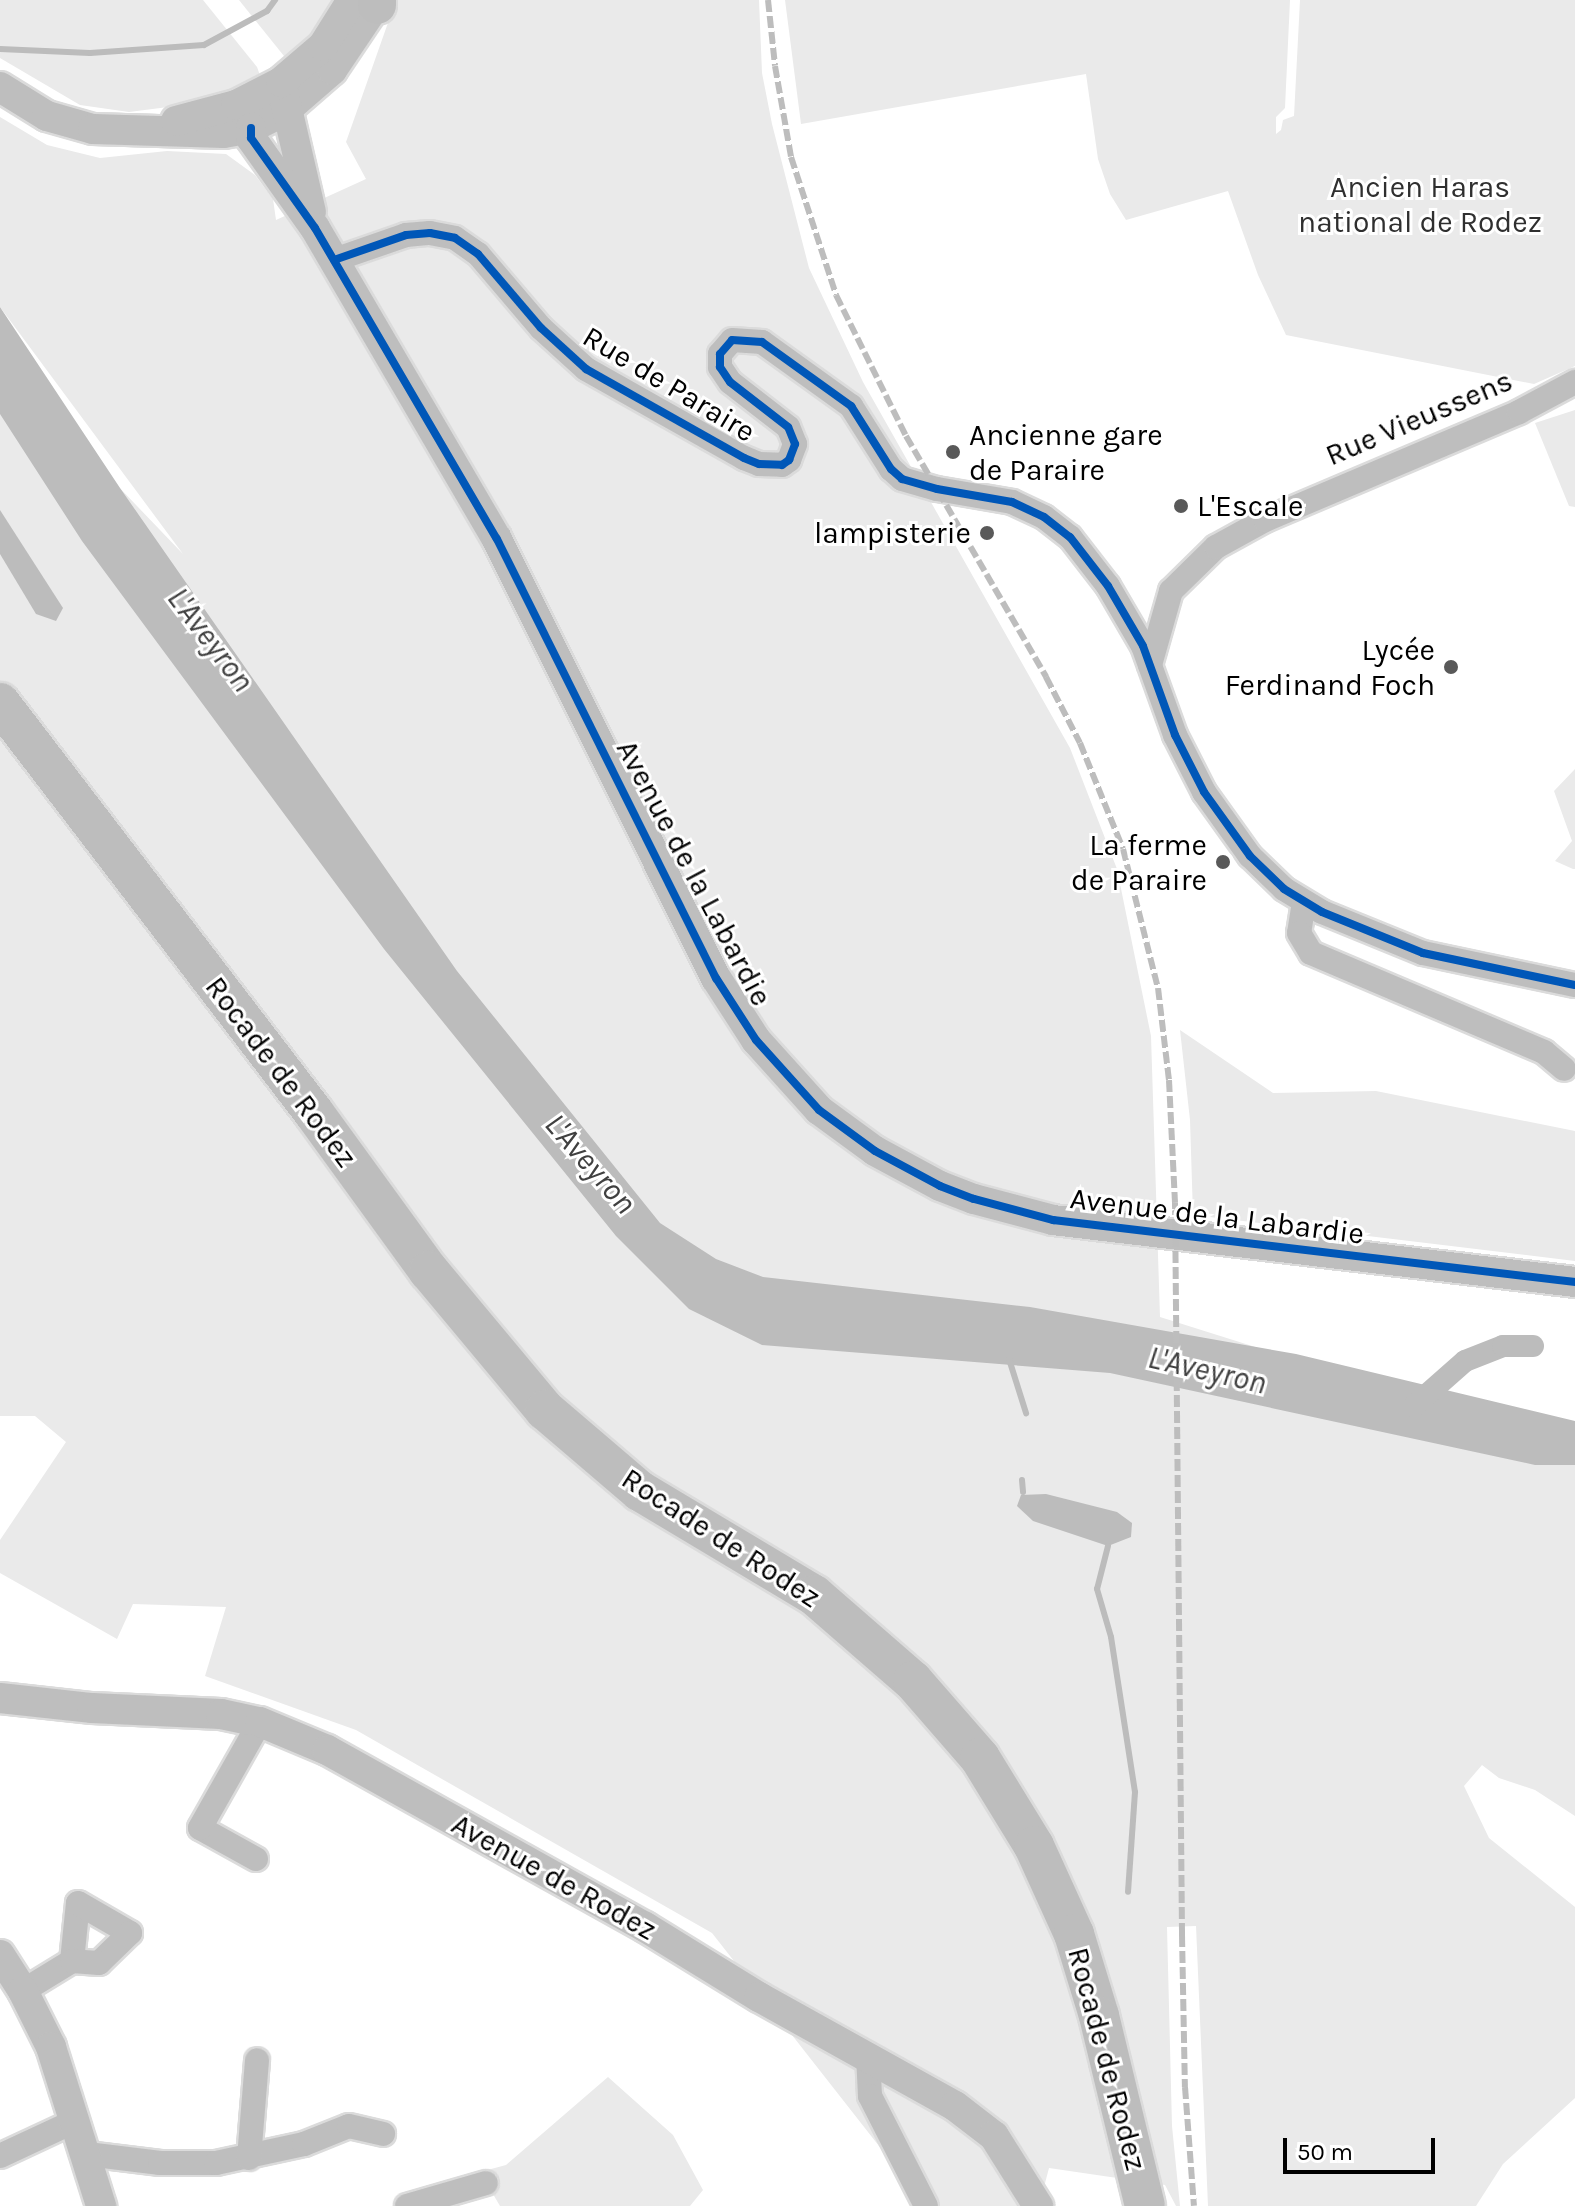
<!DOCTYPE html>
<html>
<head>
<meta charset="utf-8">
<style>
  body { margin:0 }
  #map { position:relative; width:1575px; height:2206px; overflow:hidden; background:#fff; font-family:Karla,sans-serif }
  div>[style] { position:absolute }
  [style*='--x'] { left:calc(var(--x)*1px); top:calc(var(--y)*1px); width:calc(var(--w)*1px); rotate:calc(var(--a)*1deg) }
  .green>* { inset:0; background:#eaeaea }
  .water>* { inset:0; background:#bcbcbc }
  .stream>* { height:6px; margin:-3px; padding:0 3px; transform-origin:3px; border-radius:3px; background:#bcbcbc }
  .canal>* { height:22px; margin:-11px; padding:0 11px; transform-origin:11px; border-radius:11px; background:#bcbcbc }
  .roads { filter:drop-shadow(2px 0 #dbdbdb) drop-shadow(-2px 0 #dbdbdb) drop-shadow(0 2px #dbdbdb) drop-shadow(0 -2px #dbdbdb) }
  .minor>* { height:24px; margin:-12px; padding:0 12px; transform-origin:12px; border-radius:12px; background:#bebebe }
  .tertiary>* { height:30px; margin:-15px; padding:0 15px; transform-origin:15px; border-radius:15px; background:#bebebe }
  .primary>* { height:38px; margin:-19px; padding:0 19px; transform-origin:19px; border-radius:19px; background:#bdbdbd }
  .trunk>* { height:40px; margin:-20px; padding:0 20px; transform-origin:20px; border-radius:20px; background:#bdbdbd }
  .rail>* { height:6px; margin-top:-3px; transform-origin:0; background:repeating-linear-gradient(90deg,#bdbdbd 0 12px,transparent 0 16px) }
  .cycleway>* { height:8px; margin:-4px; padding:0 4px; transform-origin:4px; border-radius:4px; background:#0057b8 }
  .dots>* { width:22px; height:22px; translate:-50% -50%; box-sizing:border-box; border:4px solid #fff; border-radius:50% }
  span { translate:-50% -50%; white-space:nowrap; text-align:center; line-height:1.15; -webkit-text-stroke:6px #fff; paint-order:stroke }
  .park-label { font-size:30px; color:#2f2f2f }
  .street-label { font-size:30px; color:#000 }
  .poi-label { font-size:30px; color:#000 }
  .left { translate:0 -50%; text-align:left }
  .right { translate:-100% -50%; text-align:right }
  .water-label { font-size:32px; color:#404040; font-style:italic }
  .scale { position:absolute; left:1283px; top:2138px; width:152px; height:36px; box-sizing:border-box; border:4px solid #000; border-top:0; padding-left:10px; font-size:24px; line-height:28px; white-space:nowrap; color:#000; -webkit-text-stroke:6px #fff; paint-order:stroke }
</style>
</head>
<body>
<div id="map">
  <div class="green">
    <div style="clip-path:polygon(0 0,203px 0,257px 67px,261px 78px,223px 96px,176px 106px,129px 112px,80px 105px,0 58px)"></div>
    <div style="clip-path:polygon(239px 0,339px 0,316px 35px,288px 61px)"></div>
    <div style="clip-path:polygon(396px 0,759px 0,762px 73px,772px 124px,809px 268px,863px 382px,1070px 748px,1117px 869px,1151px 1036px,1160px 1317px,1575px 1448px,1575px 1816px,1535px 1790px,1499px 1778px,1482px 1765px,1464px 1786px,1489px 1838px,1575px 1907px,1575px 2098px,1503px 2164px,1476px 2206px,1208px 2206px,1196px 1926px,1167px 1927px,1172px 2126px,1180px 2206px,1176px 2206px,1165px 2185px,1049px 2168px,1039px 2206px,926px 2206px,712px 1933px,356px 1730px,205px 1676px,226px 1607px,133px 1604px,117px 1639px,0 1573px,0 1540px,66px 1442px,35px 1416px,0 1416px,0 363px,183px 554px,0 307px,0 117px,47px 145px,100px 158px,167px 151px,226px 154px,255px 175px,273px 199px,276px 220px,366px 179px,346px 142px)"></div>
    <div style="clip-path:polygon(785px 0,1290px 0,1285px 108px,1276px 117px,1276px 134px,1281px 130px,1283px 120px,1294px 116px,1300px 0,1575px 0,1575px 366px,1534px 384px,1286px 335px,1258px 275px,1228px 191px,1126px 220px,1110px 194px,1098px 159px,1086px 74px,801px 124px)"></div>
    <div style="clip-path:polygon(1575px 410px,1575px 507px,1569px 506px,1535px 423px)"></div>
    <div style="clip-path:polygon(1575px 769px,1575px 869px,1573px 869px,1555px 861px,1572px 841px,1554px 791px)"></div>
    <div style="clip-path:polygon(1180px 1030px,1273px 1093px,1376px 1091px,1575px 1131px,1575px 1261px,1193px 1215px,1190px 1120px)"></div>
    <div style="clip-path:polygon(608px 2077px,673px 2135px,703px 2190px,690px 2206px,500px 2206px,480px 2172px,506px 2165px)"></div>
  </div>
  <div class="water">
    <div style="clip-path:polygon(0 307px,120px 488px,457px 971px,660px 1223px,716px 1259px,763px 1277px,1030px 1307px,1296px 1354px,1575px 1421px,1575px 1465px,1535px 1465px,1110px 1373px,762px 1345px,689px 1309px,616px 1236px,384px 949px,82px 541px,0 414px)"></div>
    <div style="clip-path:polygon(0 510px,63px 608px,56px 621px,36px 614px,0 554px)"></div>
    <div style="clip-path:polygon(1046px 1494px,1117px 1512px,1132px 1523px,1131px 1537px,1108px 1546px,1033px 1521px,1017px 1506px,1021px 1495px)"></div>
  </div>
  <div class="stream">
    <div style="--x:0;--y:49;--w:90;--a:2.5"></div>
    <div style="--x:90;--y:53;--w:114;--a:-4"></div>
    <div style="--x:204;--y:45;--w:72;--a:-28.4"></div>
    <div style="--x:267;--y:11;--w:14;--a:-54"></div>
    <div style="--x:1009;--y:1359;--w:57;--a:72.5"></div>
    <div style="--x:1022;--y:1480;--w:12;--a:85"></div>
    <div style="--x:1108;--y:1546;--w:44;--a:104.3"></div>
    <div style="--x:1097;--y:1589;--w:50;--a:73.7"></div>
    <div style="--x:1111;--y:1637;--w:157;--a:81.2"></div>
    <div style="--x:1135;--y:1792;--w:100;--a:94"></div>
  </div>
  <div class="canal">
    <div style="--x:1414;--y:1406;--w:68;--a:-41.4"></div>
    <div style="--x:1465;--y:1361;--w:41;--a:-21.5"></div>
    <div style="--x:1503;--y:1346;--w:30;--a:0"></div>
  </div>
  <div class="roads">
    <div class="minor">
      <div style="--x:334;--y:260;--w:76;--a:-19.1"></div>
      <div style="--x:406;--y:235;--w:24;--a:-5"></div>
      <div style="--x:430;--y:233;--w:25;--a:11"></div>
      <div style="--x:455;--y:238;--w:28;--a:35"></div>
      <div style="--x:478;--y:254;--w:97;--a:49.6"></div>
      <div style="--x:541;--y:328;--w:61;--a:42.3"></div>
      <div style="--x:586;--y:369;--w:181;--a:29.4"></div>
      <div style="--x:744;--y:458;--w:16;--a:22"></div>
      <div style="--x:759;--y:464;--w:23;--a:2"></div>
      <div style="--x:782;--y:465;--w:9;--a:-36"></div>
      <div style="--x:789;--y:460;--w:17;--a:-69"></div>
      <div style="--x:795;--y:444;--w:18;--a:-112"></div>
      <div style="--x:788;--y:427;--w:73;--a:-142.2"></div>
      <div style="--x:730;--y:382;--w:18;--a:-124"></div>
      <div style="--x:720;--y:367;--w:13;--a:-90"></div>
      <div style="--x:720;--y:354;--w:18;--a:-49"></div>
      <div style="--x:732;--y:340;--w:30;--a:4"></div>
      <div style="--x:762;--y:342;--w:110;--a:35.7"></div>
      <div style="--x:851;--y:406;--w:75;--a:57.6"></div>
      <div style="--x:891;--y:469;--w:15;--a:42"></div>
      <div style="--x:902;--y:479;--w:36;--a:16"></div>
      <div style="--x:937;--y:489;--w:76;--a:9.8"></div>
      <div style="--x:1012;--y:502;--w:35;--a:25"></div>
      <div style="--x:1044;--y:517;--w:33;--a:38"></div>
      <div style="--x:1070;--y:537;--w:62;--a:52.2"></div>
      <div style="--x:1108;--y:586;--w:69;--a:59.7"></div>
      <div style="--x:1143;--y:646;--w:95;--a:70.2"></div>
      <div style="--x:1175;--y:735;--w:64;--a:63"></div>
      <div style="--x:1204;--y:792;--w:79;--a:54.3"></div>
      <div style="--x:1250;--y:856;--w:47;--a:44.1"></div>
      <div style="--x:1284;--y:889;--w:44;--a:31.2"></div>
      <div style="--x:1322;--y:912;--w:109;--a:22.1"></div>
      <div style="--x:1423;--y:953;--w:155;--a:11.9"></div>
      <div style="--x:1150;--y:665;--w:77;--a:-74.2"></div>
      <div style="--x:1171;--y:591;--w:63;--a:-44.4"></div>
      <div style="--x:1216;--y:547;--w:56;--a:-28.9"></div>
      <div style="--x:1265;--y:520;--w:276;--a:-23"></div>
      <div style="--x:1519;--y:412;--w:64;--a:-28.2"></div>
      <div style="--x:1304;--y:902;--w:31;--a:99"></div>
      <div style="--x:1299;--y:933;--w:23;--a:59"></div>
      <div style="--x:1311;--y:953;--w:253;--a:23"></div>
      <div style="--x:1544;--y:1052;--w:26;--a:40"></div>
      <div style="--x:256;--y:1859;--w:64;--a:-151"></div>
      <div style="--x:200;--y:1828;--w:122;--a:-60.5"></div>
      <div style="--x:23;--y:1991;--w:57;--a:-31.5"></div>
      <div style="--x:72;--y:1961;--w:58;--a:-84.1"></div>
      <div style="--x:78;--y:1903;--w:60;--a:30"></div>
      <div style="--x:130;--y:1933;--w:43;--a:135.9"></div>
      <div style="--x:99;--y:1963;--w:27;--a:-176"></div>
      <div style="--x:868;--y:2055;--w:41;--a:87.2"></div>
      <div style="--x:870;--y:2096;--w:123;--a:63"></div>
      <div style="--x:87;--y:2154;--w:74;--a:7"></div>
      <div style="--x:160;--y:2163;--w:56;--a:0"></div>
      <div style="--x:216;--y:2163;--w:90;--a:-12.2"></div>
      <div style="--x:304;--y:2144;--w:48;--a:-21.8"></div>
      <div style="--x:349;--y:2126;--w:35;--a:13"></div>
      <div style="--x:0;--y:2156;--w:83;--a:-25"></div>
      <div style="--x:249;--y:2158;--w:98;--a:-85.3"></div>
      <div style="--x:407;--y:2206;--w:82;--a:-16.2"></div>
    </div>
    <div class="tertiary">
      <div style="--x:0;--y:87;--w:55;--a:31.7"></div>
      <div style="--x:47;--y:116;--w:48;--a:15.8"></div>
      <div style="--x:93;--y:129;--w:131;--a:1.7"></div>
      <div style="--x:224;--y:133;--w:27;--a:-10"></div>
      <div style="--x:251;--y:128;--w:39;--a:-27"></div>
      <div style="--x:286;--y:110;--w:61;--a:-41"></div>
      <div style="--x:332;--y:70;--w:84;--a:-56.1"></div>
      <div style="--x:283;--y:91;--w:124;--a:77"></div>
      <div style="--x:176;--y:121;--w:62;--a:-14.9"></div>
      <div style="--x:236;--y:105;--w:51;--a:-27.1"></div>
      <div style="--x:281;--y:82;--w:55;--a:-40.6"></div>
      <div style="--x:323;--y:46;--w:54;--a:-57.8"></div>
      <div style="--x:251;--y:128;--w:10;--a:90"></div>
      <div style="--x:251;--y:138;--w:110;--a:54.6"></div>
      <div style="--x:315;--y:228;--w:360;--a:59.7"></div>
      <div style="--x:497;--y:539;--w:491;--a:63.5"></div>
      <div style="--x:716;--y:978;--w:74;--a:57.2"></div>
      <div style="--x:756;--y:1040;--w:94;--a:48"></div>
      <div style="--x:819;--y:1110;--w:69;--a:36.2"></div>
      <div style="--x:875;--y:1151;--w:74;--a:28.3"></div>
      <div style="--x:940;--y:1186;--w:36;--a:21"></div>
      <div style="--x:974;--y:1199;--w:82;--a:14.9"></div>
      <div style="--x:1053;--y:1220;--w:526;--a:6.77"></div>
      <div style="--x:0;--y:1698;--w:93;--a:6.2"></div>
      <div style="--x:92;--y:1708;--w:129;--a:2.7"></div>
      <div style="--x:221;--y:1714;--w:40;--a:12"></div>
      <div style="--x:260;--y:1722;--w:73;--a:22.7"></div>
      <div style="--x:327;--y:1750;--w:364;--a:29.1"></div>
      <div style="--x:645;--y:1927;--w:134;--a:31.6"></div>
      <div style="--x:759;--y:1997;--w:224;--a:29.1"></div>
      <div style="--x:955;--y:2106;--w:49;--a:37.6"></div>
      <div style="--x:994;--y:2136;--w:83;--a:57.8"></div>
      <div style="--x:0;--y:1955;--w:43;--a:57.4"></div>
      <div style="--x:23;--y:1991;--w:63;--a:63.4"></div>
      <div style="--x:51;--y:2047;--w:167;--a:72.5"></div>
    </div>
    <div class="primary">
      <div style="--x:377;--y:5;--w:5;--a:-90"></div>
    </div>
    <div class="trunk">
      <div style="--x:0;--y:703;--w:516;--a:52.55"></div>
      <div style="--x:314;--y:1113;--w:195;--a:54"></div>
      <div style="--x:429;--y:1271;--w:181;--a:50.2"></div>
      <div style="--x:545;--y:1410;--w:125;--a:40.5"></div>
      <div style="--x:640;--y:1491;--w:203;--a:30.9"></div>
      <div style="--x:814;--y:1595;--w:131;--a:41"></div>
      <div style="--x:913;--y:1681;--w:102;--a:49"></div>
      <div style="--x:980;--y:1758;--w:103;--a:58.5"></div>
      <div style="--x:1034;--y:1846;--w:97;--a:65.6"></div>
      <div style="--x:1074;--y:1934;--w:86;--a:73"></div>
      <div style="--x:1099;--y:2016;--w:195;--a:76.4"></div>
    </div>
  </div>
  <div class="rail">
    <div style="--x:768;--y:0;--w:66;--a:83.9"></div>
    <div style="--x:775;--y:66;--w:92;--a:80"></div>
    <div style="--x:791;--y:157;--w:145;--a:71.9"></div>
    <div style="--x:836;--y:295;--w:157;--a:63.6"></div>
    <div style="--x:906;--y:436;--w:279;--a:59.8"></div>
    <div style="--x:1046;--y:677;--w:74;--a:62.7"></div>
    <div style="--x:1080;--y:743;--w:114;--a:67.9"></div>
    <div style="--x:1123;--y:849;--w:143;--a:75.9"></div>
    <div style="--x:1158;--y:988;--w:93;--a:83.2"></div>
    <div style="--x:1169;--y:1080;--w:123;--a:87.2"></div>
    <div style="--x:1175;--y:1203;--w:732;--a:89.45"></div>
    <div style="--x:1182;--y:1935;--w:152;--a:88.9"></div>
    <div style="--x:1185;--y:2087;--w:119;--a:85.7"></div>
  </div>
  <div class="cycleway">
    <div style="--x:251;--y:128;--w:10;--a:90"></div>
    <div style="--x:251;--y:138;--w:110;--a:54.6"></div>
    <div style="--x:315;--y:228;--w:360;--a:59.7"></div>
    <div style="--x:497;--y:539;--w:491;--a:63.5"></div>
    <div style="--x:716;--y:978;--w:74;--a:57.2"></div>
    <div style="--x:756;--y:1040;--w:94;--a:48"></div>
    <div style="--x:819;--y:1110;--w:69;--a:36.2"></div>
    <div style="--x:875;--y:1151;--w:74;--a:28.3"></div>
    <div style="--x:940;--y:1186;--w:36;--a:21"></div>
    <div style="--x:974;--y:1199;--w:82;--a:14.9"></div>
    <div style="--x:1053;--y:1220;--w:526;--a:6.77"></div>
    <div style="--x:334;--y:260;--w:76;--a:-19.1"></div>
    <div style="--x:406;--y:235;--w:24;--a:-5"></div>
    <div style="--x:430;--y:233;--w:25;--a:11"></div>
    <div style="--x:455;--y:238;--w:28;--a:35"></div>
    <div style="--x:478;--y:254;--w:97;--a:49.6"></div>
    <div style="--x:541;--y:328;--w:61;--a:42.3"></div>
    <div style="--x:586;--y:369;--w:181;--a:29.4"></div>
    <div style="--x:744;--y:458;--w:16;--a:22"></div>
    <div style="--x:759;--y:464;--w:23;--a:2"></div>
    <div style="--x:782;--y:465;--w:9;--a:-36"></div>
    <div style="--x:789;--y:460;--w:17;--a:-69"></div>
    <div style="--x:795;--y:444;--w:18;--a:-112"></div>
    <div style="--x:788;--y:427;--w:73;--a:-142.2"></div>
    <div style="--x:730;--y:382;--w:18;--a:-124"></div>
    <div style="--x:720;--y:367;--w:13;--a:-90"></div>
    <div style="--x:720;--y:354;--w:18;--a:-49"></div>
    <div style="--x:732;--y:340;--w:30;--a:4"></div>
    <div style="--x:762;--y:342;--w:110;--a:35.7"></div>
    <div style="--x:851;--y:406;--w:75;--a:57.6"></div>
    <div style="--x:891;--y:469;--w:15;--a:42"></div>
    <div style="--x:902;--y:479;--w:36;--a:16"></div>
    <div style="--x:937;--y:489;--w:76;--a:9.8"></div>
    <div style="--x:1012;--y:502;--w:35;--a:25"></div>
    <div style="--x:1044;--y:517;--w:33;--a:38"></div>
    <div style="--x:1070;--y:537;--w:62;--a:52.2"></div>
    <div style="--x:1108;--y:586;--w:69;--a:59.7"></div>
    <div style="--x:1143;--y:646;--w:95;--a:70.2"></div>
    <div style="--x:1175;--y:735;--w:64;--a:63"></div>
    <div style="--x:1204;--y:792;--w:79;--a:54.3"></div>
    <div style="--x:1250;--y:856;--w:47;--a:44.1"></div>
    <div style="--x:1284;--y:889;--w:44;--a:31.2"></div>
    <div style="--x:1322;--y:912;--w:109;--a:22.1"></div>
    <div style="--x:1423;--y:953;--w:155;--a:11.9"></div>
  </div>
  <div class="dots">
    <div style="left:953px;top:452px;background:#595959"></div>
    <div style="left:1181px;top:506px;background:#595959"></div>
    <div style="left:987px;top:533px;background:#595959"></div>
    <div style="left:1451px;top:667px;background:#595959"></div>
    <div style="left:1223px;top:862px;background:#595959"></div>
  </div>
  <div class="park-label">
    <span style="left:1420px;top:204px">Ancien Haras<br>national de Rodez</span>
  </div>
  <div class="street-label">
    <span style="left:669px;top:384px;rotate:31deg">Rue de Paraire</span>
    <span style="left:1419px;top:418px;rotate:-23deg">Rue Vieussens</span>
    <span style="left:694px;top:873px;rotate:62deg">Avenue de la Labardie</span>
    <span style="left:281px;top:1072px;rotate:53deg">Rocade de Rodez</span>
    <span style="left:1217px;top:1216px;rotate:7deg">Avenue de la Labardie</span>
    <span style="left:721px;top:1538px;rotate:33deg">Rocade de Rodez</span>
    <span style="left:554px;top:1877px;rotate:29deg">Avenue de Rodez</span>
    <span style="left:1107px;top:2059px;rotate:75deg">Rocade de Rodez</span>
  </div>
  <div class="poi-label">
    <span class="left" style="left:969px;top:452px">Ancienne gare<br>de Paraire</span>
    <span class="left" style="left:1197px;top:506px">L'Escale</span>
    <span class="right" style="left:971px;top:533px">lampisterie</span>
    <span class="right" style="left:1435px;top:667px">Lycée<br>Ferdinand Foch</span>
    <span class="right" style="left:1207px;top:862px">La ferme<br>de Paraire</span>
  </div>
  <div class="water-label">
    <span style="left:210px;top:640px;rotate:53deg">L'Aveyron</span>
    <span style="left:590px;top:1164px;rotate:49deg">L'Aveyron</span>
    <span style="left:1207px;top:1371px;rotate:13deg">L'Aveyron</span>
  </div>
  <div class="scale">50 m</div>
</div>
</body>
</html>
